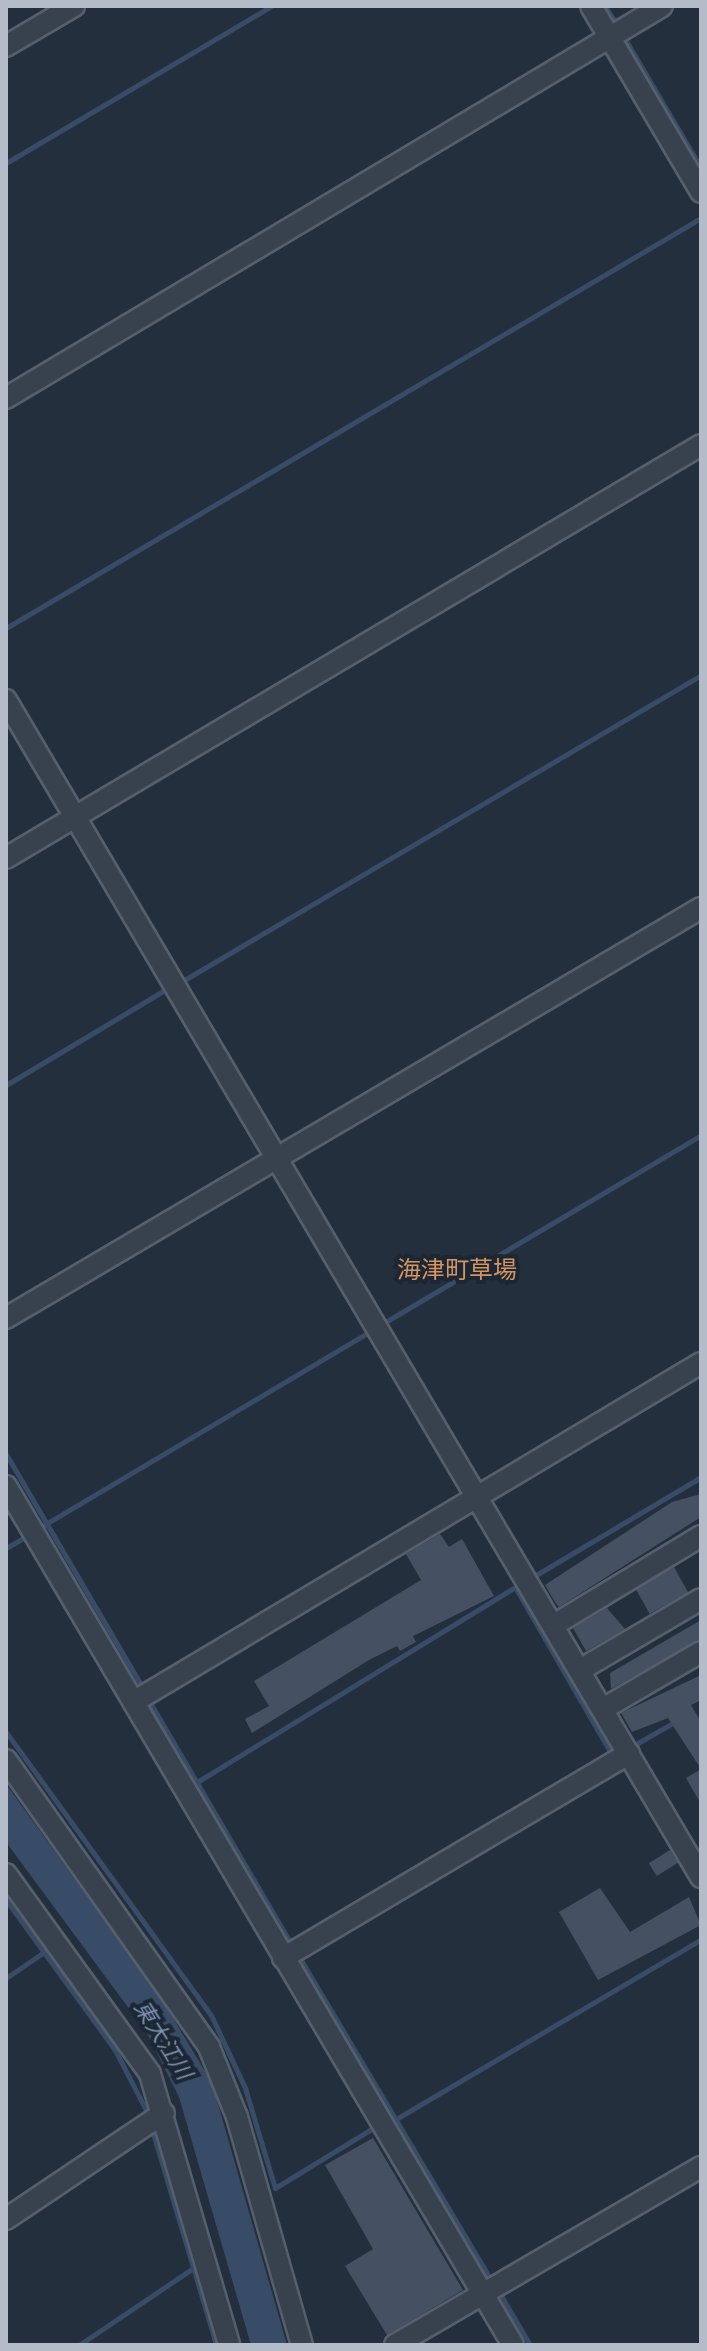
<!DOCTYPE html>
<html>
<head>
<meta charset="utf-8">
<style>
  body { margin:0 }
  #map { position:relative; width:707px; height:2351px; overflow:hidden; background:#242f3e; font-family:"Titillium Web","Noto Sans JP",sans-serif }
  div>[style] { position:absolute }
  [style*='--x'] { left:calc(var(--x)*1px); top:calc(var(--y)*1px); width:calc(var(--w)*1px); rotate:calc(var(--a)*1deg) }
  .water>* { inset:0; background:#394c67 }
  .stream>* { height:5px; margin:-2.5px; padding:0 2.5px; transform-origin:2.5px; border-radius:2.5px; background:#394c67 }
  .building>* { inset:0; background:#455162; transform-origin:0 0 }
  .roads { filter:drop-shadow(2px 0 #565f6c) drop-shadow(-2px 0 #565f6c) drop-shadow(0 2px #565f6c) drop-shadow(0 -2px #565f6c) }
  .minor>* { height:20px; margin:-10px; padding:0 10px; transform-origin:10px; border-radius:10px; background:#38414e }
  span { translate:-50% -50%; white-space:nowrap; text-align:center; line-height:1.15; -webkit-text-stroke:8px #1d2633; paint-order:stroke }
  .water-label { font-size:22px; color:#7c92b1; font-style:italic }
  .quarter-label { font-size:24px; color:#d59563 }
  .frame { position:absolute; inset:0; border:8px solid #b4bcc9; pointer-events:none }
</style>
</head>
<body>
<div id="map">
  <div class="water">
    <div style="clip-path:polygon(6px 1784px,164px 2003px,212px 2083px,287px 2345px,251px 2345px,179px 2097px,147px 2033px,6px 1842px)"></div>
  </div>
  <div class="stream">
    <div style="--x:605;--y:6;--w:25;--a:58"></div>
    <div style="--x:625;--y:39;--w:150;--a:59.5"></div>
    <div style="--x:6;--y:163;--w:309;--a:-30.6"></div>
    <div style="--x:6;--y:628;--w:807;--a:-30.54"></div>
    <div style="--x:186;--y:979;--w:598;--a:-30.55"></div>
    <div style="--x:6;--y:1085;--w:185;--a:-30.9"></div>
    <div style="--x:387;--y:1321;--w:365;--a:-30.6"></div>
    <div style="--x:6;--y:1454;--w:270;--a:59.7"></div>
    <div style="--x:39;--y:1528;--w:382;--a:-30.7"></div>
    <div style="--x:6;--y:1548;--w:24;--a:-30"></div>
    <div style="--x:536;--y:1575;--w:192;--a:-30.7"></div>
    <div style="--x:148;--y:1699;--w:284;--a:59.7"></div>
    <div style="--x:6;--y:1732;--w:349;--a:54.1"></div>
    <div style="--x:211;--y:2015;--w:81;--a:65"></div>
    <div style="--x:245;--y:2088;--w:104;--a:73.3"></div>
    <div style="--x:275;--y:2188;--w:119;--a:-31.5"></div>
    <div style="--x:636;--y:1744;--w:46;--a:-29.9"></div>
    <div style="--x:197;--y:1782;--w:373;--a:-31.5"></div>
    <div style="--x:515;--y:1587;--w:188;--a:60"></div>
    <div style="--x:6;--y:1900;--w:185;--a:54"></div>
    <div style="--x:115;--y:2050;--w:68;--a:62.7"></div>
    <div style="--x:298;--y:1955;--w:378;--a:59.3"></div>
    <div style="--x:6;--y:1978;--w:46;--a:-34.4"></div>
    <div style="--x:396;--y:2119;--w:354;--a:-30.5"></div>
    <div style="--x:153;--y:2133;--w:221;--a:73.4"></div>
    <div style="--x:500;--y:2294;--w:59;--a:59.5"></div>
    <div style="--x:79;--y:2345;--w:138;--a:-34"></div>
  </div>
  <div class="building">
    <div style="clip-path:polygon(701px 1494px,701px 1517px,559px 1607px,555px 1602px,545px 1585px,672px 1502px)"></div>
    <div style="clip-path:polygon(440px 1534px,449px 1547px,462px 1539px,494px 1596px,413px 1636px,416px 1642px,400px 1651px,397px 1646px,369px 1660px,252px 1733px,245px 1719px,269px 1706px,254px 1681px,421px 1580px,406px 1554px)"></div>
    <div style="left:674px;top:1567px;width:29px;height:44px;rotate:61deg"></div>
    <div style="clip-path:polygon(607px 1608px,625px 1629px,586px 1651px,573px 1628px)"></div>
    <div style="clip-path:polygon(701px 1620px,701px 1639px,611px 1689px,610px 1673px)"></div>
    <div style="clip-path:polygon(701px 1675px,701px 1700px,691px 1705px,701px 1722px,701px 1804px,686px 1778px,701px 1769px,668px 1718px,632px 1732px,621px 1713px)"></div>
    <div style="left:670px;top:1850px;width:15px;height:25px;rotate:58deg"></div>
    <div style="clip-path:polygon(600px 1888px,630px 1932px,689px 1897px,701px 1925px,598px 1980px,559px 1912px)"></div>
    <div style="clip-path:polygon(373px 2138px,463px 2290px,387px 2335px,345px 2266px,373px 2249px,325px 2165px)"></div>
  </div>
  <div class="roads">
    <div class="minor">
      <div style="--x:591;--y:6;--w:216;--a:59.4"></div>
      <div style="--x:6;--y:46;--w:79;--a:-30.5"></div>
      <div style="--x:6;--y:398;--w:764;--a:-30.86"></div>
      <div style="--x:6;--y:700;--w:1367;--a:59.44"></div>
      <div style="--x:6;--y:858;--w:808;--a:-30.72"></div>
      <div style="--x:6;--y:1318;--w:807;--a:-30.54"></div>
      <div style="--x:6;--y:1486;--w:997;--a:59.45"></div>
      <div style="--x:554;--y:1625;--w:172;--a:-31.2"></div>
      <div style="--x:580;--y:1670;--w:140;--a:-30.4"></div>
      <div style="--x:135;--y:1701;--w:659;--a:-30.84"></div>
      <div style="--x:603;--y:1709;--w:113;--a:-30.2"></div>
      <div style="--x:6;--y:1760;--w:352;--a:54.7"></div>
      <div style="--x:209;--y:2047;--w:75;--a:68.2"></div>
      <div style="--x:237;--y:2117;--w:237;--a:74.1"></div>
      <div style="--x:6;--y:1874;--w:246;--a:54.2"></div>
      <div style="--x:150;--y:2074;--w:282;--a:73.7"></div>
      <div style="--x:283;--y:1958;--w:402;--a:-30.6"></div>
      <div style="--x:6;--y:2219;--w:190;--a:-33.9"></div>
      <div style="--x:395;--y:2345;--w:354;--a:-30.2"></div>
    </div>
  </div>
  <div class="water-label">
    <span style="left:163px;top:2040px;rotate:58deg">東大江川</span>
  </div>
  <div class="quarter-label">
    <span style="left:457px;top:1270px">海津町草場</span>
  </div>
  <div class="frame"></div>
</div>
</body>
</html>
